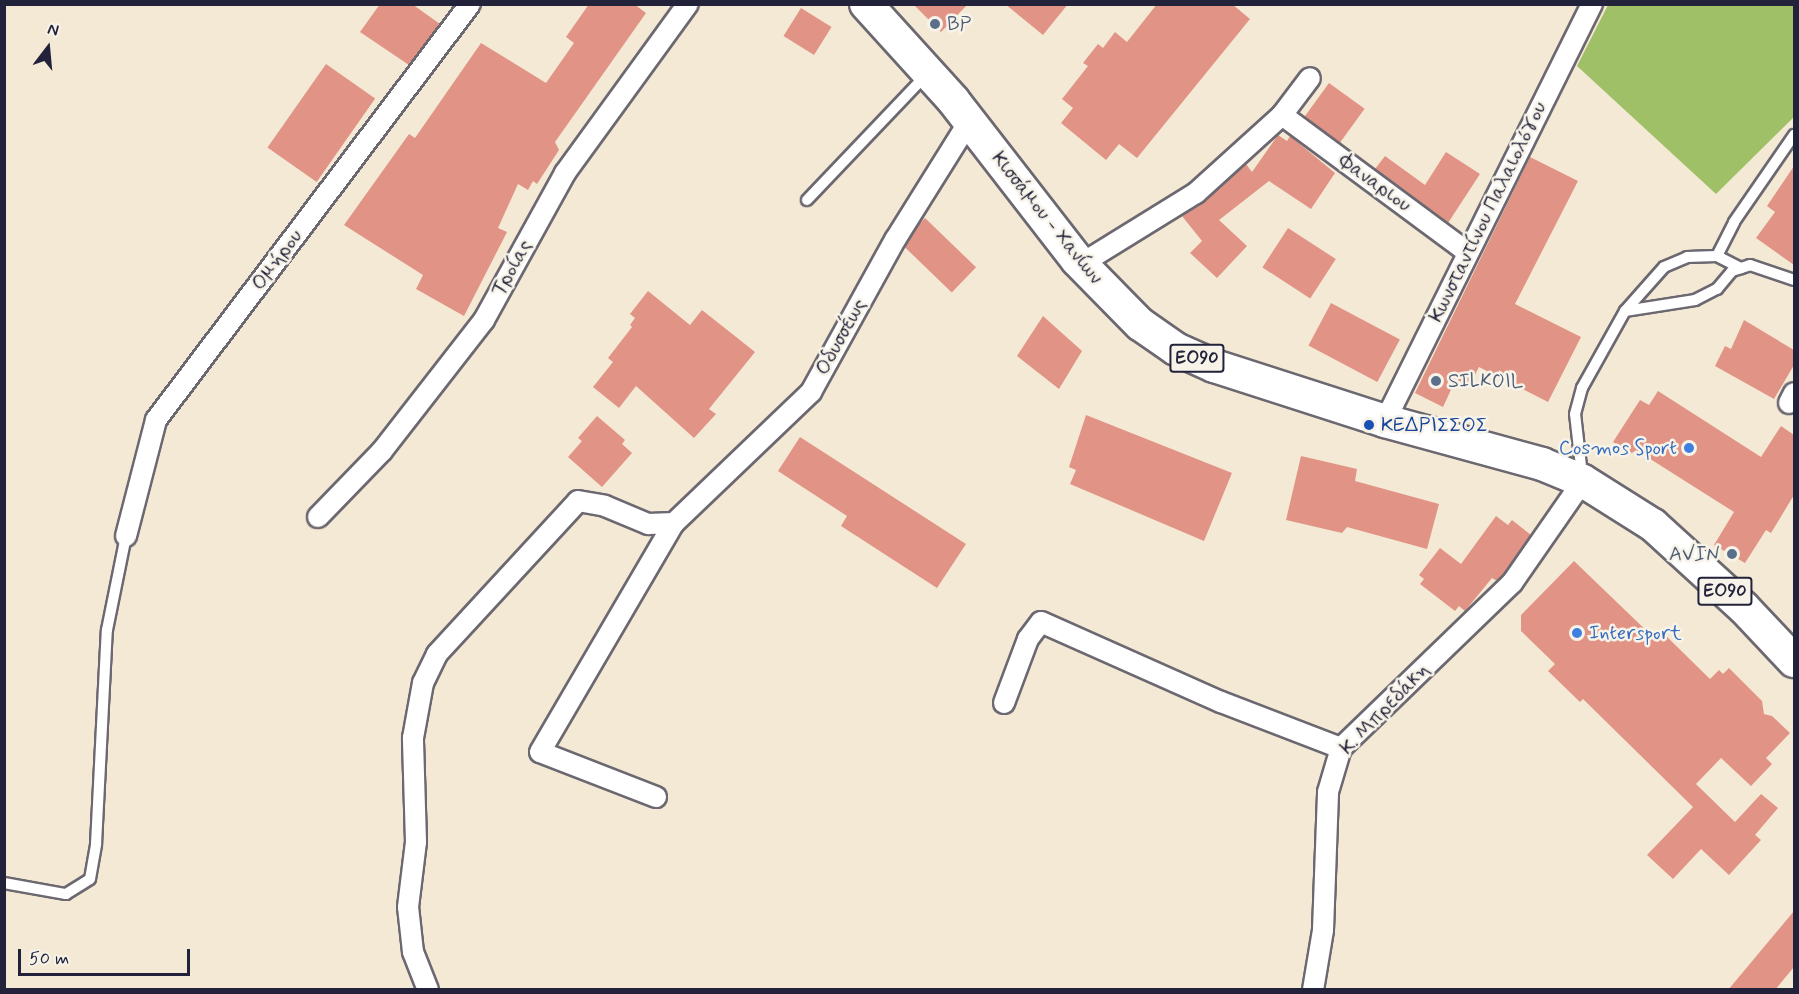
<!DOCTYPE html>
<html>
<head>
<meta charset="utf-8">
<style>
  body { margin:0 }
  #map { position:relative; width:1799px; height:994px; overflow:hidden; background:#f4e9d4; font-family:Mynerve,sans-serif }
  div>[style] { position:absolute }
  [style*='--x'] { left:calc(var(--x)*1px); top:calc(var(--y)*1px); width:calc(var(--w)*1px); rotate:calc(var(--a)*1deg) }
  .green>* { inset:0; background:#a0c068 }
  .building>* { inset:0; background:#e19485; transform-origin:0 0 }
  .roads { filter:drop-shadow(2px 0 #6c6871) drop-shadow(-2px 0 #6c6871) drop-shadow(0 2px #6c6871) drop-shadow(0 -2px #6c6871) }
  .lane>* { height:10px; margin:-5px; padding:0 5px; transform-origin:5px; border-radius:5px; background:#fff }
  .street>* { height:20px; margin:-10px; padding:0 10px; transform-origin:10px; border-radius:10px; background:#fff }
  .primary>* { height:32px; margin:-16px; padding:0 16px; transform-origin:16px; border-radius:16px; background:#fff }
  .dots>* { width:16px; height:16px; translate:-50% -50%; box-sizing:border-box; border:3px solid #f7f3e8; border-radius:50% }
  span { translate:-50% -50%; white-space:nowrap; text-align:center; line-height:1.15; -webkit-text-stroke:5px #f7f3e8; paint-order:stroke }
  .shield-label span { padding:2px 4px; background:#f7f3e8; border:2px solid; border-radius:4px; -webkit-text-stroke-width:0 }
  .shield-label { font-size:18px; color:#22223b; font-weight:700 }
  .service-label { font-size:20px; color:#4e5e75 }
  .left { translate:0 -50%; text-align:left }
  .right { translate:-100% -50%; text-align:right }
  .street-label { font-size:20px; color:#22223b }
  .transit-label { font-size:20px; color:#164399 }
  .shop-label { font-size:20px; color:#366cbe }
  .frame { position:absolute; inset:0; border:6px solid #22223b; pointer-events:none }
  .north { position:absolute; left:18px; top:18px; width:60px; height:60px; -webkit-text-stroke:4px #f7f3e8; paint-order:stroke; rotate:16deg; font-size:16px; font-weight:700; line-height:24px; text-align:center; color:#22223b }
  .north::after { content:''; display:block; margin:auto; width:21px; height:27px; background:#22223b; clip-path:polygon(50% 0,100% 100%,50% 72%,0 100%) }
  .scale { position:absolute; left:18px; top:949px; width:172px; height:27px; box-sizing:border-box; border:3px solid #22223b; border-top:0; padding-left:8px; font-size:18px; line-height:21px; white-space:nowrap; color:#22223b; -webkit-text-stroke:4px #f7f3e8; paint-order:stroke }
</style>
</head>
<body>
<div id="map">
  <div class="green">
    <div style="clip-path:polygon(1608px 5px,1794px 5px,1794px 117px,1716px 194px,1577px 66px)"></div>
  </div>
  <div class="building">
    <div style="clip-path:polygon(380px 4px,412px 4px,440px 24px,409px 65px,360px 32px)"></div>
    <div style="clip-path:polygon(589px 4px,634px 4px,646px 13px,555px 142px,559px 150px,537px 184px,533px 181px,528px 190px,518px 184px,498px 228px,507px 232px,464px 316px,416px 289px,423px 275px,344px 225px,409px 134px,415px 138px,481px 43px,546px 83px,574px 43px,566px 37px)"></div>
    <div style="clip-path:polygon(913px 4px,968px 4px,941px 32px)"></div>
    <div style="clip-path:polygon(1005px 4px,1068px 4px,1043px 35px)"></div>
    <div style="clip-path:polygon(1157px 4px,1232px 4px,1250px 19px,1137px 158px,1119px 144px,1106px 160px,1061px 123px,1073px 108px,1062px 99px,1088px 66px,1083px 63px,1098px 44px,1103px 48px,1115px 32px,1127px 42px)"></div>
    <div style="left:801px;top:8px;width:36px;height:33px;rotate:32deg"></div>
    <div style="left:326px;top:64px;width:60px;height:102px;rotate:35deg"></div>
    <div style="left:1329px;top:83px;width:44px;height:42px;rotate:36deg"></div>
    <div style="clip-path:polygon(1278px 135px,1287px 141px,1290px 136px,1335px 173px,1311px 209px,1269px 181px,1219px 220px,1247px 246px,1217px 278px,1190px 253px,1202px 241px,1182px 216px,1246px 164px,1252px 172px)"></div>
    <div style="clip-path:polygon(1446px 152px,1480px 174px,1448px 223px,1375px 169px,1385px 156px,1425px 185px)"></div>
    <div style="clip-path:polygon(1530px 157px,1578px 181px,1515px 304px,1581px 337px,1548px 402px,1479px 367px,1469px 386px,1456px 379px,1443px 407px,1415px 393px)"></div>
    <div style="clip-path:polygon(1794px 166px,1794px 265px,1756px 238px,1775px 212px,1767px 206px)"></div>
    <div style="left:925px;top:218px;width:71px;height:35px;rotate:44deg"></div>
    <div style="left:1288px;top:228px;width:57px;height:47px;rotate:33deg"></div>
    <div style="clip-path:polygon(648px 291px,690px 325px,702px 310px,755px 352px,709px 409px,716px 414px,694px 438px,636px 386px,619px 408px,593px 387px,613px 362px,608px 358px,632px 327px,630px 325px,635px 318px,630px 314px)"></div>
    <div style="left:1331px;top:303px;width:78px;height:48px;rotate:28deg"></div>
    <div style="clip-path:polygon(1043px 316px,1082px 351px,1059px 389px,1017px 356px)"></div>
    <div style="clip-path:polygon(1744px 320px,1794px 350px,1794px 365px,1774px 399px,1715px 366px,1725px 346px,1731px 349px)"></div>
    <div style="clip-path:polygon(1658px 391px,1761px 457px,1781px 426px,1794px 435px,1794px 495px,1771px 533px,1766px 530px,1745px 563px,1714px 545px,1734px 512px,1636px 450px,1632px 453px,1613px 442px,1640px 400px,1649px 405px)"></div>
    <div style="clip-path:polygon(1086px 415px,1232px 473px,1204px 541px,1070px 484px,1076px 470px,1069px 467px)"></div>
    <div style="clip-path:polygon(597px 416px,625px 440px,622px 444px,632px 453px,602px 487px,568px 457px,582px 441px,578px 438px)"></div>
    <div style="clip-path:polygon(800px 437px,966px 544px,937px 588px,841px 526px,847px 516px,778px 471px)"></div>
    <div style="clip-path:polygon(1301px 456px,1357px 469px,1355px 481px,1439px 504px,1427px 549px,1347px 527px,1342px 533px,1286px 520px)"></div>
    <div style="clip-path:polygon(1496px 516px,1508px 525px,1512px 520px,1531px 535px,1503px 575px,1497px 581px,1492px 578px,1465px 611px,1459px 606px,1455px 611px,1420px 584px,1424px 579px,1419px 575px,1440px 548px,1461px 564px)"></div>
    <div style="clip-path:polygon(1574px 561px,1653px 637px,1660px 630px,1710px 679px,1719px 670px,1723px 674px,1729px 668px,1762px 701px,1764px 714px,1772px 716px,1790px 733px,1766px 758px,1772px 764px,1751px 786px,1721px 758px,1696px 784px,1735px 822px,1761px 794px,1778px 808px,1755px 835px,1761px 840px,1729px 875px,1701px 849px,1673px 879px,1647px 855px,1693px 807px,1583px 699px,1580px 702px,1548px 671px,1555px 664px,1521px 631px,1521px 615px)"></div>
    <div style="clip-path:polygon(1794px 911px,1794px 967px,1775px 990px,1728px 990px)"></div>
  </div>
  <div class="roads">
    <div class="lane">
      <div style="--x:807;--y:200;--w:174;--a:-46.4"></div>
      <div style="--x:1717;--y:256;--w:38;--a:-63"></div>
      <div style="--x:1734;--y:222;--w:106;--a:-55.4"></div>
      <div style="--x:1625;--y:311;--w:59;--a:-48.4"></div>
      <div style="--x:1664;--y:267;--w:25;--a:-23"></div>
      <div style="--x:1687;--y:257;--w:30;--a:-2"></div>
      <div style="--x:1717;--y:256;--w:27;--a:27"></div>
      <div style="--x:1582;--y:475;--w:61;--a:-96.5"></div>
      <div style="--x:1575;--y:414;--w:27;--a:-75"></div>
      <div style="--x:1582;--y:388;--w:88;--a:-60.8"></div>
      <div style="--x:1625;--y:311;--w:71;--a:-8.9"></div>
      <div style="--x:1695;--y:300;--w:25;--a:-27"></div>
      <div style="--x:1717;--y:289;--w:23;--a:-50"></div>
      <div style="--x:1732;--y:271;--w:19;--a:-18"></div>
      <div style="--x:1750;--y:265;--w:46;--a:18.8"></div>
      <div style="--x:4;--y:883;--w:63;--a:10.1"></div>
      <div style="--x:66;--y:894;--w:28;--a:-32"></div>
      <div style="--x:90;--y:879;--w:36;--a:-80"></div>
      <div style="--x:96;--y:844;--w:214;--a:-87.1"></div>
      <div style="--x:107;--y:630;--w:96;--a:-78.6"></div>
    </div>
    <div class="street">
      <div style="--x:1282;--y:115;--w:230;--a:36.5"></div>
      <div style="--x:1081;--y:264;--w:135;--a:-31.7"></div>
      <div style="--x:1196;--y:193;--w:116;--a:-42.2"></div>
      <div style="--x:1282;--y:115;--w:46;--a:-52.9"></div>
      <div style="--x:1789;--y:403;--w:11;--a:-63"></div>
      <div style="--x:1385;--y:421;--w:466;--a:-63.6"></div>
      <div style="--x:318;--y:517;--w:92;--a:-45.9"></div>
      <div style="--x:382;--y:451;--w:166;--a:-52.1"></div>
      <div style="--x:484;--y:320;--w:168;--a:-61.1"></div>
      <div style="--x:565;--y:173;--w:209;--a:-54"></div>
      <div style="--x:126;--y:536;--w:120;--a:-75.5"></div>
      <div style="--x:156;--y:420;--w:521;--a:-52.95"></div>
      <div style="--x:1004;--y:703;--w:68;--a:-69.4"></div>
      <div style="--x:1028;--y:639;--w:21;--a:-53"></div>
      <div style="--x:1041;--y:622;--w:197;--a:24"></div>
      <div style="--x:1221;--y:702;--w:129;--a:21"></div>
      <div style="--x:656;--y:797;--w:124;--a:-158.8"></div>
      <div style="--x:540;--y:752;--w:265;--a:-59.7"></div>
      <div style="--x:674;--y:523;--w:190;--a:-43.7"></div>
      <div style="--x:811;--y:392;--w:174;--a:-61.1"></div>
      <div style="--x:895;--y:240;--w:142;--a:-58"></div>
      <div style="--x:428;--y:990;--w:41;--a:-111.5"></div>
      <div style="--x:413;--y:952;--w:45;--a:-96.3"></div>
      <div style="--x:408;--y:907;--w:65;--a:-83"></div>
      <div style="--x:416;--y:842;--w:104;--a:-91.7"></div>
      <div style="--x:413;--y:738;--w:56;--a:-79.7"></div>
      <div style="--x:423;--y:683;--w:32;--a:-64"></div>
      <div style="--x:437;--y:654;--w:208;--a:-47.3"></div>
      <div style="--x:578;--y:501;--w:27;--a:10"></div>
      <div style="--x:605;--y:506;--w:47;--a:22.7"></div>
      <div style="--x:648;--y:524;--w:26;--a:-2"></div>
      <div style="--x:1313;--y:990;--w:61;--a:-80.5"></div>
      <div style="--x:1323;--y:930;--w:138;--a:-87.9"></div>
      <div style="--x:1328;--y:792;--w:46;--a:-73.5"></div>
      <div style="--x:1341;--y:748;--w:238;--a:-44"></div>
      <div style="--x:1512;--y:583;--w:124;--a:-55.2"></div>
    </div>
    <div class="primary">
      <div style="--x:866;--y:4;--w:130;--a:47.8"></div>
      <div style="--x:953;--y:100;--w:202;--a:52.2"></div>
      <div style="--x:1077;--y:260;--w:90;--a:45.5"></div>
      <div style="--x:1140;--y:324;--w:44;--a:34.8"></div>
      <div style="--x:1176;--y:349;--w:42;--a:24.1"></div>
      <div style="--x:1214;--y:366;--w:180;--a:17.8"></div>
      <div style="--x:1385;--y:421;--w:163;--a:15.3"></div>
      <div style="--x:1542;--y:464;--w:44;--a:22.5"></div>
      <div style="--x:1583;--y:481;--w:83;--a:32.2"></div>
      <div style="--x:1653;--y:525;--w:123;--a:42.4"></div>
      <div style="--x:1744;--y:608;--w:73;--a:46.7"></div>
    </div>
  </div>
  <div class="dots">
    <div style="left:935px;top:24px;background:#5c6f8a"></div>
    <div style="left:1436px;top:381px;background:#5c6f8a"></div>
    <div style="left:1369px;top:425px;background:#1a4fb4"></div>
    <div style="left:1689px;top:448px;background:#3f7fe0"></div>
    <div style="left:1732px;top:554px;background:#5c6f8a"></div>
    <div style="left:1577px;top:633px;background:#3f7fe0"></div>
  </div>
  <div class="shield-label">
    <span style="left:1197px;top:358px">ΕΟ90</span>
    <span style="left:1725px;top:591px">ΕΟ90</span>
  </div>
  <div class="service-label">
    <span class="left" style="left:947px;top:24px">BP</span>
    <span class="left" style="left:1448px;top:381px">SILKOIL</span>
    <span class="right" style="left:1720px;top:554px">AVIN</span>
  </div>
  <div class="street-label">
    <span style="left:1375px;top:183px;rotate:36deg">Φαναριου</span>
    <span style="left:1488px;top:212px;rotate:-64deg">Κωνσταντίνου Παλαιολόγου</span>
    <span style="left:1047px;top:218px;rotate:51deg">Κισσάμου - Χανίων</span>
    <span style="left:277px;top:260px;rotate:-53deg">Ομήρου</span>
    <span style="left:512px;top:268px;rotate:-61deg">Τροίας</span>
    <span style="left:841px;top:337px;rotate:-61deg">Οδυσσέως</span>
    <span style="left:1385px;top:709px;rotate:-46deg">Κ. Μπρεδάκη</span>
  </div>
  <div class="transit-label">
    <span class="left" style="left:1381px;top:425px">ΚΕΔΡΙΣΣΟΣ</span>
  </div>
  <div class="shop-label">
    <span class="right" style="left:1677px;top:448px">Cosmos Sport</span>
    <span class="left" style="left:1589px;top:633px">Intersport</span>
  </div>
  <div class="frame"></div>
  <div class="north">N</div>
  <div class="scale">50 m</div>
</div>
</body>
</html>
